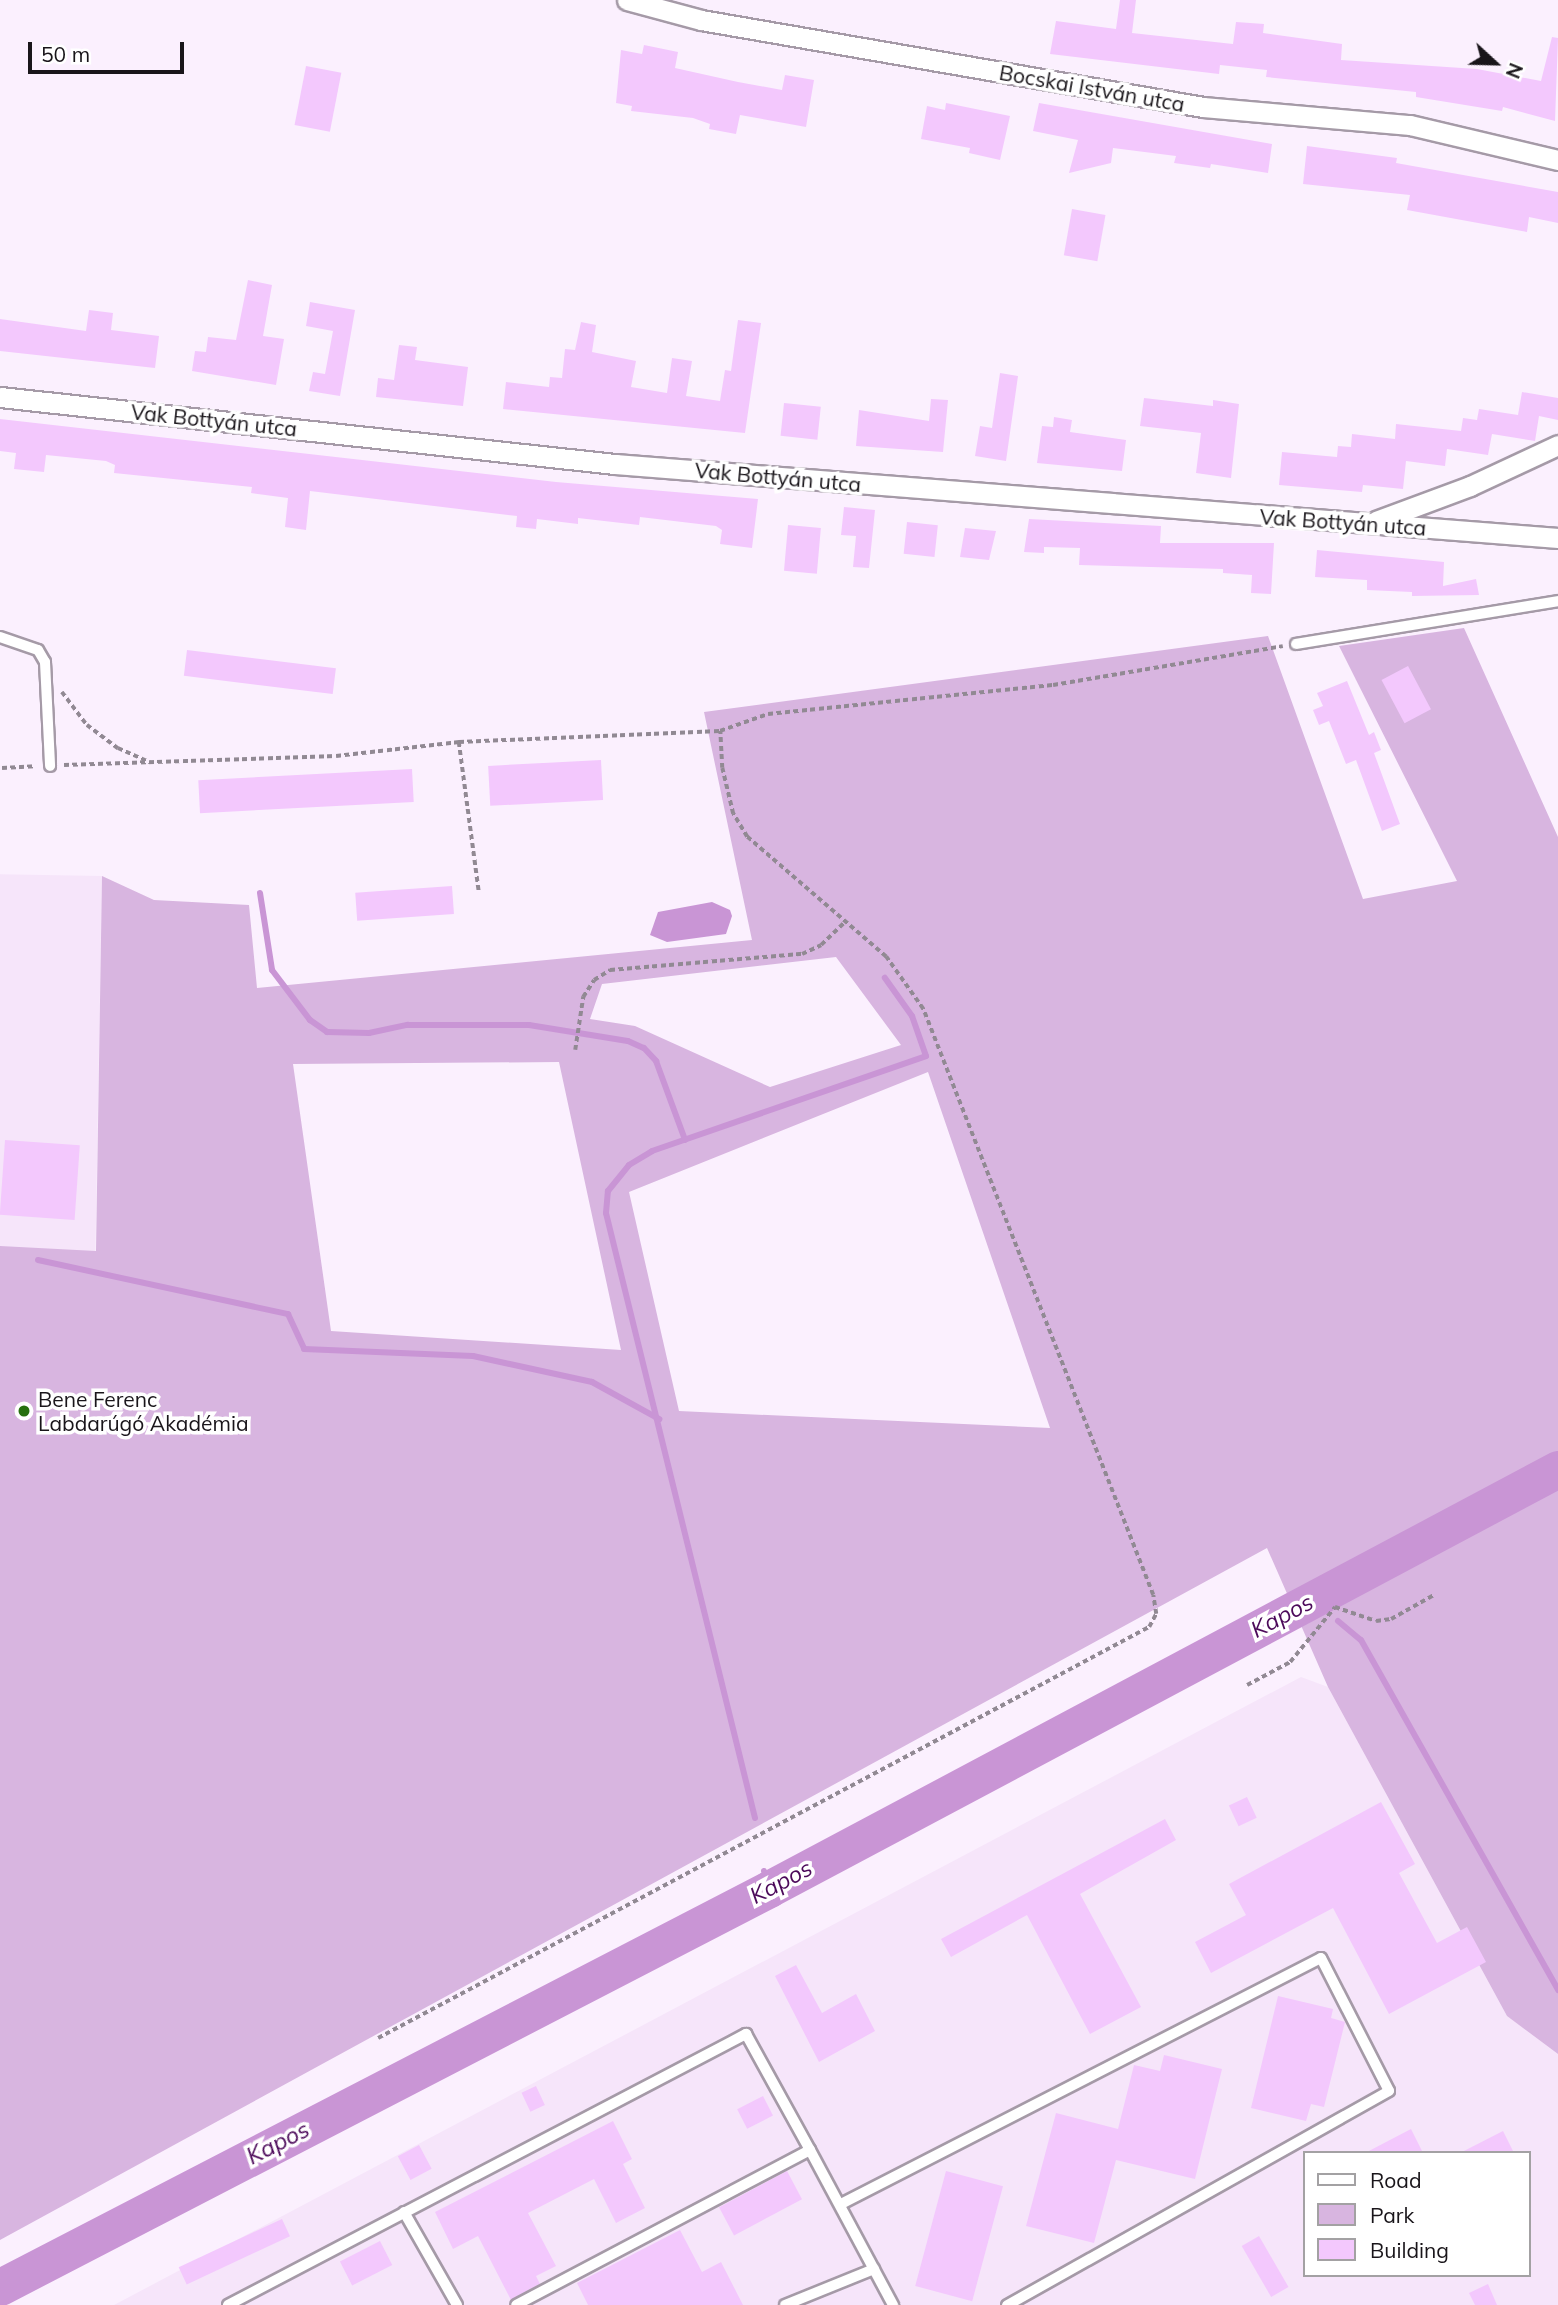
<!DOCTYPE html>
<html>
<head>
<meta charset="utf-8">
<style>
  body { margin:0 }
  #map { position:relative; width:1558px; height:2305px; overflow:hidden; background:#fbf0fe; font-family:Mulish,sans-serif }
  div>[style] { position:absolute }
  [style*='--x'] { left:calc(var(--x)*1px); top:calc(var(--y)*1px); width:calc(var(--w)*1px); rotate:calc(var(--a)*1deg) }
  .built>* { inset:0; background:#f6e5fa; transform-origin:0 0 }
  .green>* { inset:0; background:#d8b5e0 }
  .water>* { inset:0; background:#c995d5 }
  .stream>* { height:6px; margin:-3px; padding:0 3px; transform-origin:3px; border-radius:3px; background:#c995d5 }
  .river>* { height:37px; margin:-18.5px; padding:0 18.5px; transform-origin:18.5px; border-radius:18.5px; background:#c995d5 }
  .building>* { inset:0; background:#f3c8fd; transform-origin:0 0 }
  .path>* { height:3.5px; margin-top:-1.75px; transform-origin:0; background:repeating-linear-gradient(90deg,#918993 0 5px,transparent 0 8.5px) }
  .roads { filter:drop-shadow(2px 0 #a59aa7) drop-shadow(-2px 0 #a59aa7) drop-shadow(0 2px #a59aa7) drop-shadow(0 -2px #a59aa7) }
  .lane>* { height:10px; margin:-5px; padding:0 5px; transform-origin:5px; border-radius:5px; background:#fff }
  .street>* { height:19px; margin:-9.5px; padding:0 9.5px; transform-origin:9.5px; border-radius:9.5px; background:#fff }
  .dots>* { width:19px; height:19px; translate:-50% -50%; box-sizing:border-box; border:4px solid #fff; border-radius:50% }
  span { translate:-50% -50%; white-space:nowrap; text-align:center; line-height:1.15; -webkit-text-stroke:7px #fff; paint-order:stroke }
  .street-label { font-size:21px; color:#19151a }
  .poi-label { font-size:21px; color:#19151a }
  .left { translate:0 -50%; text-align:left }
  .water-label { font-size:23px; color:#4c0a5a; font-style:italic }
  .legend { position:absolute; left:1303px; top:2151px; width:228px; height:126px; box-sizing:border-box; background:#fff; border:2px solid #a3a1a3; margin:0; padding:9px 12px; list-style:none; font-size:21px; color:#19151a }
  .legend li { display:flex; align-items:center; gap:14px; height:35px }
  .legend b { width:35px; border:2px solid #a3a1a3 }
  .north { position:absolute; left:1460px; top:28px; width:70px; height:70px; -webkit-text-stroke:5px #fff; paint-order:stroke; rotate:112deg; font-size:19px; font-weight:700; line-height:28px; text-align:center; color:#19151a }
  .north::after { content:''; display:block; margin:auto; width:24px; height:32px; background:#19151a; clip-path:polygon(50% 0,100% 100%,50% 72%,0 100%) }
  .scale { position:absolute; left:28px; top:42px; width:156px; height:32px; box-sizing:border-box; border:4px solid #19151a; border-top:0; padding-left:9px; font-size:21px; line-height:24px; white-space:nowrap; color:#19151a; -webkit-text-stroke:5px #fff; paint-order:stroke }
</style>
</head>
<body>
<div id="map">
  <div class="built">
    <div style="left:102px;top:876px;width:376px;height:103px;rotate:91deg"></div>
    <div style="clip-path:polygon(evenodd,1301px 1677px,1328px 1687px,1507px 2016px,1558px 2054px,1558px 2305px,114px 2305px,1301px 1677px,1304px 2153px,1528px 2153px,1528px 2275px,1304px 2275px,1304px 2153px)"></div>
  </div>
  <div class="green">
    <div style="clip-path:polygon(evenodd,1464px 628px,1558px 837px,1558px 2054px,1507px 2016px,1328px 1687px,1267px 1548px,0 2240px,0 1246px,96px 1251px,102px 876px,154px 900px,249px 905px,257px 988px,752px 940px,704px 712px,1268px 636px,1363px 899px,1457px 881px,1339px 646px,1464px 628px,836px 957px,901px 1045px,770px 1087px,635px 1026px,590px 1019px,602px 984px,836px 957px,1464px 628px,559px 1062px,621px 1350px,331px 1331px,293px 1064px,559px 1062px,1464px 628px,928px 1072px,1050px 1428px,679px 1411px,629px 1192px,928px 1072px)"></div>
  </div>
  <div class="water">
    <div style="clip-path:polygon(712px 902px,730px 910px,732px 916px,726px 934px,667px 942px,650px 935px,658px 912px)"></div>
  </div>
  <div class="stream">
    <div style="--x:260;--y:893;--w:78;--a:81.1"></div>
    <div style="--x:272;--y:970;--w:63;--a:52.8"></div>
    <div style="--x:310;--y:1020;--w:21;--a:35"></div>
    <div style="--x:327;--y:1032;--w:42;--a:1.4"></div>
    <div style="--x:369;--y:1033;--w:40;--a:-12"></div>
    <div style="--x:408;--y:1025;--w:121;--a:0"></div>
    <div style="--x:529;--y:1025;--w:100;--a:9.2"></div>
    <div style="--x:628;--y:1041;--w:17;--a:24"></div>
    <div style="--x:644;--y:1048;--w:18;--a:47"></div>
    <div style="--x:656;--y:1061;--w:84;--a:69.8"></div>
    <div style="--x:38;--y:1260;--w:256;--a:12.2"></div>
    <div style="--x:288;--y:1314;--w:38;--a:65"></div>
    <div style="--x:304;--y:1349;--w:169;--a:2.4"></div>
    <div style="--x:473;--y:1356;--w:122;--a:12.3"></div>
    <div style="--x:592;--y:1382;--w:77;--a:28.9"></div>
    <div style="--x:1316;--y:1597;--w:12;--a:59"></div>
    <div style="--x:1338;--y:1621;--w:30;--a:40"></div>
    <div style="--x:1361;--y:1640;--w:402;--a:60.6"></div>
    <div style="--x:755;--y:1818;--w:623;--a:-103.84"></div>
    <div style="--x:606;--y:1213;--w:22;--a:-85"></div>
    <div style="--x:608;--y:1191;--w:33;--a:-51"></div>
    <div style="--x:629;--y:1165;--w:27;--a:-31"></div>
    <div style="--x:652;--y:1151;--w:290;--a:-19.1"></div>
    <div style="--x:926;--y:1056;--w:42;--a:-109.3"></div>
    <div style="--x:912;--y:1016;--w:47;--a:-125.4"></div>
    <div style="--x:764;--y:1871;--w:19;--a:74"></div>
  </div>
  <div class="river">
    <div style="--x:0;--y:2287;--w:866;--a:-27.36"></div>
    <div style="--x:769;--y:1889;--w:894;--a:-28.03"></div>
  </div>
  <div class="building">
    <div style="clip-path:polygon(1120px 0,1136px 0,1132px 33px,1233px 44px,1236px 22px,1264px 24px,1263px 33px,1342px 44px,1341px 60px,1477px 69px,1541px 81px,1552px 37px,1558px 38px,1555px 121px,1503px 107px,1502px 111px,1416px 97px,1416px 92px,1266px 77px,1267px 70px,1220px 65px,1219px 74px,1050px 54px,1056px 21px,1116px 29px)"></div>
    <div style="clip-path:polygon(644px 45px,678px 52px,675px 68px,738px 82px,782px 90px,785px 75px,814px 80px,806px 127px,740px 115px,736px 134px,709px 129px,710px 124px,693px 118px,631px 111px,632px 106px,616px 103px,621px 50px,642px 54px)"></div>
    <div style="left:306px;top:66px;width:36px;height:60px;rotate:11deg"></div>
    <div style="clip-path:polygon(946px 103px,1010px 116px,1000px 160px,969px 153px,970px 148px,921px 139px,927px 106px,945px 110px)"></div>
    <div style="clip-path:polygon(1039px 103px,1272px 144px,1268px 173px,1211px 164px,1210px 168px,1174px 163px,1176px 156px,1113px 148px,1111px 163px,1069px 173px,1078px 140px,1033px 131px)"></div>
    <div style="clip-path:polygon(1307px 146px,1397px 158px,1396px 163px,1558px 192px,1558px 223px,1529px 217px,1527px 232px,1407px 210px,1410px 195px,1303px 184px)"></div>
    <div style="left:1072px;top:209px;width:34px;height:47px;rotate:10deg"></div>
    <div style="clip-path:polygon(248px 280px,272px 285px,263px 336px,284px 339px,276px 385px,192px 371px,195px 351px,206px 352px,208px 337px,236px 340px)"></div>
    <div style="clip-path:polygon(310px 302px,355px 310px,340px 396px,309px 391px,313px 372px,325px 374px,333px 331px,306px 326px)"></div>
    <div style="clip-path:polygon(89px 310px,113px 313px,111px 330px,159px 336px,155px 368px,0 351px,0 319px,86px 331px)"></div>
    <div style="clip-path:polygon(738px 320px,761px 323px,745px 433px,503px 409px,506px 382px,549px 387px,550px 377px,562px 378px,565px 349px,575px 350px,581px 322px,596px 325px,592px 352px,636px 361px,631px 387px,667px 393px,672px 358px,692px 361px,686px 396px,720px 401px,725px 370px,731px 371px)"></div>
    <div style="clip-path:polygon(399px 345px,417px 347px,415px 360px,468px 367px,463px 406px,376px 397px,378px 378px,394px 380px)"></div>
    <div style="clip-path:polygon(1000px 373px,1018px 376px,1006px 461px,975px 456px,980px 426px,992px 428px)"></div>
    <div style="clip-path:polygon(1522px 392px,1558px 398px,1558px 420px,1539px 416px,1535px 441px,1492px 434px,1488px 455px,1447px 449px,1445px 466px,1406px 461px,1403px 489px,1363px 485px,1362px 492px,1279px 485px,1282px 452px,1337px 457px,1338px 446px,1351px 447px,1352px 434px,1395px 439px,1396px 424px,1461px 431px,1463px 418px,1477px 420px,1479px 409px,1518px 415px)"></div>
    <div style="clip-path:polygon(1144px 398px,1213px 406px,1213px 400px,1239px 404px,1231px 478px,1196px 473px,1201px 433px,1140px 426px)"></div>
    <div style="clip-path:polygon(931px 399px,948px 400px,943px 452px,856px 446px,859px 410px,929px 421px)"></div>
    <div style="left:784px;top:403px;width:37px;height:33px;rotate:6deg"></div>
    <div style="clip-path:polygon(1054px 417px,1072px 420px,1070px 432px,1126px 440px,1122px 471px,1037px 463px,1042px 426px,1053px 427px)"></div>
    <div style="clip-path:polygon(0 419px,556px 482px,758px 499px,752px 548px,720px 544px,722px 530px,716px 526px,640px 517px,639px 525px,578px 518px,578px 524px,537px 519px,536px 529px,516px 527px,517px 516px,310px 491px,306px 530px,285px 527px,288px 498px,251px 493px,252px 487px,114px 473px,115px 465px,106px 461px,46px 455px,44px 472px,14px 469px,16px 453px,0 451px)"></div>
    <div style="clip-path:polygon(844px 507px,875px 510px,869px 568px,853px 567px,856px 536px,841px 535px)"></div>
    <div style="clip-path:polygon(1029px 519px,1161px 526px,1160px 543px,1274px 543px,1271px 594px,1251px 593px,1252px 575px,1223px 573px,1223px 569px,1079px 565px,1080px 548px,1044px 547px,1044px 553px,1024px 552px)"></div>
    <div style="left:907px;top:522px;width:31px;height:32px;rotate:6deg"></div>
    <div style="left:788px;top:525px;width:33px;height:46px;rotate:5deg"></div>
    <div style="clip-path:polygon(965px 528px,996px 531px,989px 560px,960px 557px)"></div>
    <div style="clip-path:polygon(1317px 550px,1444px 562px,1443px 586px,1476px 579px,1479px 595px,1412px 596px,1412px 592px,1367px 590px,1367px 580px,1315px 577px)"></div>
    <div style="left:187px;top:650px;width:150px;height:26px;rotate:7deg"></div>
    <div style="left:1408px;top:666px;width:49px;height:30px;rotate:62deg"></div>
    <div style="clip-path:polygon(1347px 681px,1369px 735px,1374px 732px,1381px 750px,1374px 753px,1400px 824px,1382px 831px,1356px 760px,1346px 764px,1329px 721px,1319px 725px,1313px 710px,1323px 706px,1317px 693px)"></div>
    <div style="left:601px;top:760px;width:40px;height:113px;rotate:87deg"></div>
    <div style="left:412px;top:769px;width:33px;height:214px;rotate:87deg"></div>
    <div style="left:452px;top:886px;width:28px;height:97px;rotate:86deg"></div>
    <div style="left:5px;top:1140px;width:75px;height:75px;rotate:4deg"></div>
    <div style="left:1247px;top:1797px;width:23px;height:20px;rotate:65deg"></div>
    <div style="clip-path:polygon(1381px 1802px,1415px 1864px,1399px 1873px,1437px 1943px,1467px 1927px,1486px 1962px,1389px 2014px,1333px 1908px,1211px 1973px,1195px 1942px,1246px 1915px,1229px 1884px)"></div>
    <div style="clip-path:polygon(1165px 1819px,1176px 1840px,1080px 1894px,1141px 2007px,1090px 2034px,1027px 1915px,951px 1957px,941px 1939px)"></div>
    <div style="clip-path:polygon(796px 1965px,822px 2013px,856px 1994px,875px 2031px,819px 2062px,775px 1976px)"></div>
    <div style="clip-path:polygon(1278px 1996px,1333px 2009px,1331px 2018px,1345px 2022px,1324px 2107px,1311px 2104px,1306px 2121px,1251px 2108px)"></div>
    <div style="clip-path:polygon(1164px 2055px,1222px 2069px,1195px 2179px,1116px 2160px,1094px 2243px,1026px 2226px,1056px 2113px,1118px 2129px,1134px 2065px,1160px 2071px)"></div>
    <div style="left:536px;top:2086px;width:21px;height:16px;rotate:65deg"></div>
    <div style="left:763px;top:2096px;width:22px;height:29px;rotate:63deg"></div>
    <div style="clip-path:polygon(613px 2121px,632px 2159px,623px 2164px,645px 2208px,616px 2223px,594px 2179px,528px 2213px,556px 2266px,536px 2276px,540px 2284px,511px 2300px,478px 2236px,453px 2249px,435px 2212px)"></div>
    <div style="clip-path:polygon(1411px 2129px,1423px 2153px,1365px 2153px)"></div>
    <div style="clip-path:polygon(1503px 2131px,1514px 2153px,1460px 2153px)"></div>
    <div style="left:419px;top:2145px;width:27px;height:24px;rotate:62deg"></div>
    <div style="left:787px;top:2171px;width:32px;height:77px;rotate:62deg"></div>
    <div style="left:946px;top:2171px;width:59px;height:119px;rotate:15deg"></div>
    <div style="left:282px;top:2219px;width:19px;height:114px;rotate:65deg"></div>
    <div style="clip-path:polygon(680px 2230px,702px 2272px,721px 2262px,743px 2305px,588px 2305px,577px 2283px)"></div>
    <div style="left:1259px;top:2236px;width:59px;height:20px;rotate:60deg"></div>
    <div style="left:380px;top:2241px;width:27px;height:45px;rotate:63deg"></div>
    <div style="clip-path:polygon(1488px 2284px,1497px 2305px,1475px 2305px,1469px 2293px)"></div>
  </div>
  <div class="path">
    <div style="--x:62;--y:692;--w:41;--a:52.9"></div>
    <div style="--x:87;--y:725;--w:39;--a:37"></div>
    <div style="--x:118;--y:748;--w:35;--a:24"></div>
    <div style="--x:459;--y:742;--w:261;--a:-2.4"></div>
    <div style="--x:720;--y:731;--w:51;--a:-19.5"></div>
    <div style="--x:768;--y:714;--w:286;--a:-5.8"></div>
    <div style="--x:1053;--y:685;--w:233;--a:-9.6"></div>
    <div style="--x:64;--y:765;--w:272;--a:-1.9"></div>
    <div style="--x:336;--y:756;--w:124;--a:-6.5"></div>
    <div style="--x:459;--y:742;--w:151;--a:82.4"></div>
    <div style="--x:2;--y:768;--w:33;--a:-3"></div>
    <div style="--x:575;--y:1050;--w:54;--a:-81.4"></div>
    <div style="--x:583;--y:997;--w:20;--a:-57"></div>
    <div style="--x:594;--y:980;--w:19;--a:-32"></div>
    <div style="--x:610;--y:970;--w:193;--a:-4.8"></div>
    <div style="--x:802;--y:954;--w:21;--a:-25"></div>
    <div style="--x:821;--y:945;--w:33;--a:-44"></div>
    <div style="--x:1247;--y:1685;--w:49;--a:-28.1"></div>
    <div style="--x:1290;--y:1662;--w:71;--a:-50.7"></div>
    <div style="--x:1335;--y:1607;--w:43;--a:18.9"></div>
    <div style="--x:1376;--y:1621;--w:15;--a:-8"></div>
    <div style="--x:1391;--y:1619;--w:49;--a:-29.2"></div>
    <div style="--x:378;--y:2038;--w:874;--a:-28.06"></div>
    <div style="--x:1149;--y:1627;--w:15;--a:-62"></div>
    <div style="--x:1156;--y:1614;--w:19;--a:-99"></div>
    <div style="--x:1153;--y:1595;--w:630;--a:-111.43"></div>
    <div style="--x:923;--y:1009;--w:64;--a:-125.4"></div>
    <div style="--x:886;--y:957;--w:184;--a:-139.2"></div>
    <div style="--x:747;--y:837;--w:27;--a:-121"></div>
    <div style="--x:733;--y:814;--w:47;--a:-103.4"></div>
    <div style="--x:722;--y:768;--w:37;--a:-93"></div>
  </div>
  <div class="roads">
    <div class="lane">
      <div style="--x:0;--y:637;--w:40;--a:18.9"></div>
      <div style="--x:38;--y:650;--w:14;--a:60"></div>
      <div style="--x:45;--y:662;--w:104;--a:87.2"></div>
      <div style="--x:1296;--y:644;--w:266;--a:-9.3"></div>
      <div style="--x:810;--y:2150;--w:176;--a:61.8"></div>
      <div style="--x:841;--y:2204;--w:539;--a:-27.14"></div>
      <div style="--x:1321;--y:1958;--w:149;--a:62.9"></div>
      <div style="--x:1389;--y:2091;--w:438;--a:150.7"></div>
      <div style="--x:404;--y:2212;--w:107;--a:60.3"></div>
      <div style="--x:228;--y:2305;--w:585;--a:-27.62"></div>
      <div style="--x:746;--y:2034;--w:132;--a:61.1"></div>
      <div style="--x:810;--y:2150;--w:332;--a:152.2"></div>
      <div style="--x:785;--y:2305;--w:96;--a:-22"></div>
    </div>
    <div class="street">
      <div style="--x:627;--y:0;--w:77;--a:15.1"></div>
      <div style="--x:701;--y:20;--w:509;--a:9.83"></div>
      <div style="--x:1203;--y:107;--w:208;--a:5"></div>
      <div style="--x:1410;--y:125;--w:152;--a:13.3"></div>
      <div style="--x:0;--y:397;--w:619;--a:6.22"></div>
      <div style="--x:615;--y:464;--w:946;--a:4.49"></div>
      <div style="--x:1376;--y:521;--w:100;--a:-20.4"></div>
      <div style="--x:1470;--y:486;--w:97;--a:-25"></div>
    </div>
  </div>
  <div class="dots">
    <div style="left:24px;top:1411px;background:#266f0f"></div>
  </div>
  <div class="street-label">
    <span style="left:1092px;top:88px;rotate:10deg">Bocskai István utca</span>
    <span style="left:214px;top:420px;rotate:6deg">Vak Bottyán utca</span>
    <span style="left:778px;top:477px;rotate:5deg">Vak Bottyán utca</span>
    <span style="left:1343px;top:522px;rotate:4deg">Vak Bottyán utca</span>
  </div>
  <div class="poi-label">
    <span class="left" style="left:38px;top:1411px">Bene Ferenc<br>Labdarúgó Akadémia</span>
  </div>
  <div class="water-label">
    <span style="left:1282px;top:1616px;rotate:-28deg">Kapos</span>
    <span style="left:781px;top:1882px;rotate:-28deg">Kapos</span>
    <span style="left:278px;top:2143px;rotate:-27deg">Kapos</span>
  </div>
  <ul class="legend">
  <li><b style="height:9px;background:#fff"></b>Road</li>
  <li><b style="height:19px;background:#d8b5e0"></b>Park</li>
  <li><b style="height:19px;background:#f3c8fd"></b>Building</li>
  </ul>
  <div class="north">N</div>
  <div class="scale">50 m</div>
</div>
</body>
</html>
